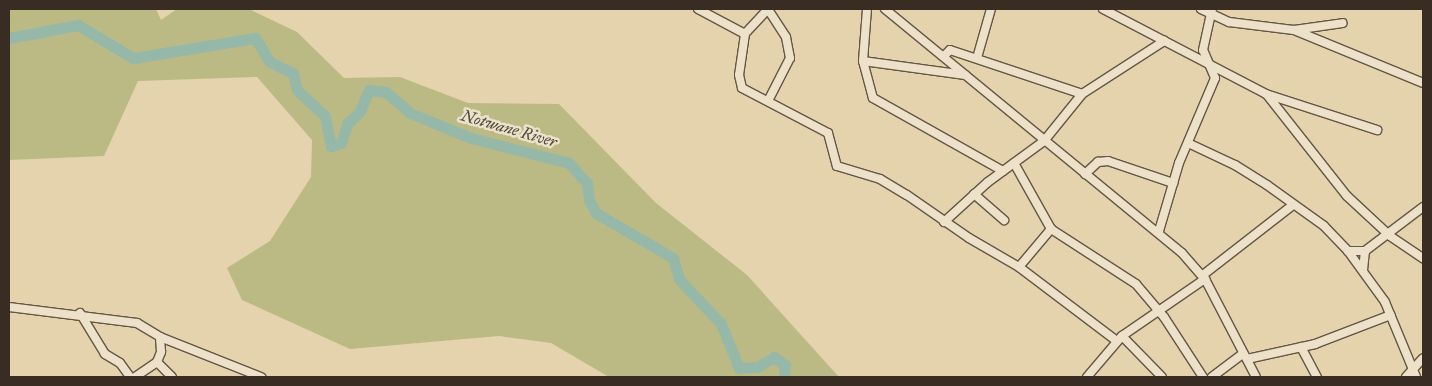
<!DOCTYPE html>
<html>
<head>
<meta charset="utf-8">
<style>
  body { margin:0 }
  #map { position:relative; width:1432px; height:386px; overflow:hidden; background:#e4d3ac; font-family:"IM FELL Great Primer",serif }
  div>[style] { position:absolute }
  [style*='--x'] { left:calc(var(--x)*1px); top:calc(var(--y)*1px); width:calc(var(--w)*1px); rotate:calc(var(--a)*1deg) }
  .green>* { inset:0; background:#bcba84 }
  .river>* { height:11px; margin:-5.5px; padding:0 5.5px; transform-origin:5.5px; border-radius:5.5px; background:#95b8a9 }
  .roads { filter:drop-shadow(1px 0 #645645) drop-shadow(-1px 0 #645645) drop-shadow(0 1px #645645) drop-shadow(0 -1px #645645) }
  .minor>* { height:8px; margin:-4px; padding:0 4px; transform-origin:4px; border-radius:4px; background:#ede2c9 }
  span { translate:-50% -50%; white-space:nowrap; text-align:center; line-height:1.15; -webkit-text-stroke:5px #ede2c9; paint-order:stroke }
  .water-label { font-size:16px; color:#4b483e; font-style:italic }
  .frame { position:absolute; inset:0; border:10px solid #392c23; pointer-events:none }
</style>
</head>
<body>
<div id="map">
  <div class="green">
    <div style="clip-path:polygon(9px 9px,156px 9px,161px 20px,177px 9px,249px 9px,297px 32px,344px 78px,400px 77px,468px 103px,559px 104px,656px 203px,747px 275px,839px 377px,609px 377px,551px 343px,499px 336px,350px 349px,242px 300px,227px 268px,270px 241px,311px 177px,312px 140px,257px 77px,138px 81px,104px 156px,9px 160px)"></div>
  </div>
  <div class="river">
    <div style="--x:9;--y:38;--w:70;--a:-10.7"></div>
    <div style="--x:78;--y:25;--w:64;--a:31"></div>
    <div style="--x:133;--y:58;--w:124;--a:-9.3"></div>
    <div style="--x:255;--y:38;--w:28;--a:58"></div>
    <div style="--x:270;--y:62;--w:25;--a:26"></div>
    <div style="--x:293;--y:73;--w:17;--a:77"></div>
    <div style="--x:297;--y:90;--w:38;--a:43"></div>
    <div style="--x:325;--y:116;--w:31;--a:79"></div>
    <div style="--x:331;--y:146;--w:10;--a:-17"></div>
    <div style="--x:341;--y:143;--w:20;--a:-72"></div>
    <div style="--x:347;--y:124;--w:18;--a:-45"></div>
    <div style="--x:360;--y:111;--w:23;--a:-67"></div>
    <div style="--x:369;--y:90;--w:17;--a:7"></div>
    <div style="--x:386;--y:92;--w:32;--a:41"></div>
    <div style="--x:410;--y:113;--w:66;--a:22.3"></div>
    <div style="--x:471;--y:138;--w:101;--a:14.3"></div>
    <div style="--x:569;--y:163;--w:27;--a:48"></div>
    <div style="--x:587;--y:183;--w:17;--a:83"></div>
    <div style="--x:589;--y:200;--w:15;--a:62"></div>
    <div style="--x:596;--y:213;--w:89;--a:30.3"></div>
    <div style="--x:673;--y:258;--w:22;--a:74"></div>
    <div style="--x:679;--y:279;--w:62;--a:47"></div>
    <div style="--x:721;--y:324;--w:48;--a:67.8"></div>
    <div style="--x:739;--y:368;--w:18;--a:-3"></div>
    <div style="--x:757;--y:367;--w:20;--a:-30"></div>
    <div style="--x:774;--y:357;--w:14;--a:36"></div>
    <div style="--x:785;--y:365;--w:12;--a:95"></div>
  </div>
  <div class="roads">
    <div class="minor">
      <div style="--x:698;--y:9;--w:53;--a:28"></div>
      <div style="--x:768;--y:9;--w:34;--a:133"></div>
      <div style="--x:745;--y:34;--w:41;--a:98.3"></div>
      <div style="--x:739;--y:75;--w:13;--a:77"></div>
      <div style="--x:742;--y:88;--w:97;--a:27.6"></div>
      <div style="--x:828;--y:133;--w:34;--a:75"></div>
      <div style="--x:837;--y:166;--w:45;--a:16.8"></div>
      <div style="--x:880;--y:179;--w:31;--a:31"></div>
      <div style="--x:907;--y:195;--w:75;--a:34.7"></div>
      <div style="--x:969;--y:238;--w:58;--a:30.1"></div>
      <div style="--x:1019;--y:267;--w:123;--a:37.1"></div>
      <div style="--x:867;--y:9;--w:52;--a:94.4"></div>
      <div style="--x:863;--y:61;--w:38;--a:75"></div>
      <div style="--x:873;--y:98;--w:149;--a:29.3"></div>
      <div style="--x:885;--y:9;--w:384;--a:39.4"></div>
      <div style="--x:1182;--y:253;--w:35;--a:49"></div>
      <div style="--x:1205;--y:279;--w:110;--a:62.5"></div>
      <div style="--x:1103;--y:9;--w:184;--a:27.5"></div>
      <div style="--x:1266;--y:94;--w:117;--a:18"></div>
      <div style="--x:1201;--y:9;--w:31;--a:25"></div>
      <div style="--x:1229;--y:22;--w:65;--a:7"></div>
      <div style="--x:1294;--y:30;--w:139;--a:22.3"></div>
      <div style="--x:1294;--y:30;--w:49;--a:-8.1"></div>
      <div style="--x:944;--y:56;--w:8;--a:-45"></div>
      <div style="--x:950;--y:50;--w:139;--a:18.4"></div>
      <div style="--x:977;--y:58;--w:51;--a:-74.1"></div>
      <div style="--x:863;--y:61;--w:103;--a:7.8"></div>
      <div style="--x:1268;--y:96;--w:127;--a:51.7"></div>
      <div style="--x:1347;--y:196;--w:59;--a:42.9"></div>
      <div style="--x:1390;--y:236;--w:40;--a:34"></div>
      <div style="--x:768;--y:101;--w:48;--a:-62.9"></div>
      <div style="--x:790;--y:58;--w:21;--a:-101"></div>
      <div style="--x:786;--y:37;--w:33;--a:-123"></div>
      <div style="--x:1188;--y:143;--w:52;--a:25.1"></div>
      <div style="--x:1235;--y:165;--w:38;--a:32"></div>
      <div style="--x:1267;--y:185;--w:70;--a:35.7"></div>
      <div style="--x:1324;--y:226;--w:35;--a:46"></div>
      <div style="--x:1348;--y:251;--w:63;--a:54"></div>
      <div style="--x:1385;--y:302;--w:81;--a:67.5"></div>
      <div style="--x:1014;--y:163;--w:76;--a:60.7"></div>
      <div style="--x:1051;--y:229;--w:101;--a:32.9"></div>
      <div style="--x:1136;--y:284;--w:43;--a:49.7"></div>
      <div style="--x:1164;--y:317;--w:72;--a:57"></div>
      <div style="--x:1085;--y:174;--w:18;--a:-43"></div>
      <div style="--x:1098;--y:162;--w:10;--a:-6"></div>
      <div style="--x:1108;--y:161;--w:69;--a:18.7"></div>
      <div style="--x:974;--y:194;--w:40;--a:41"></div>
      <div style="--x:944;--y:222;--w:59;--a:-42.3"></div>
      <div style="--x:988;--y:182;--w:69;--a:-36.2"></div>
      <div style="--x:1044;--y:141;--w:60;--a:-51"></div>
      <div style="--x:1082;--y:94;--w:98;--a:-32.9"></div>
      <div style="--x:1159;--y:231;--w:71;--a:-73.6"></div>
      <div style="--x:1179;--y:163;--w:92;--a:-67"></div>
      <div style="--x:1215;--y:78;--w:30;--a:-113"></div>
      <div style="--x:1203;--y:50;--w:42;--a:-77.6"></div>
      <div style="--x:1348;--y:251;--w:17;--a:0"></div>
      <div style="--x:1365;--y:251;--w:73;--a:-37.2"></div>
      <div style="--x:1019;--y:267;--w:50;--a:-49.9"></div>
      <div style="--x:1363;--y:270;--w:19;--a:-84"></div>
      <div style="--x:1203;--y:275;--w:114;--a:-37.9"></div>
      <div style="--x:9;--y:307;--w:129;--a:7.1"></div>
      <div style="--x:137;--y:323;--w:27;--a:31"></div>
      <div style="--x:160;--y:337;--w:109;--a:21.6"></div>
      <div style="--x:80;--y:313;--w:48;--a:58.6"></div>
      <div style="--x:105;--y:354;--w:17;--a:31"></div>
      <div style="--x:120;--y:363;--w:17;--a:54"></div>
      <div style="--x:1122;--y:336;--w:57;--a:45.7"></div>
      <div style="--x:1301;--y:347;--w:34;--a:62"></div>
      <div style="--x:1247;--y:359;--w:70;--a:-12.4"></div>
      <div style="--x:1315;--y:344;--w:81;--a:-20.9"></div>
      <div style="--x:157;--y:362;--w:21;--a:45"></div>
      <div style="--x:135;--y:377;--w:27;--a:-34"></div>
      <div style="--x:157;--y:362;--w:11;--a:-68"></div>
      <div style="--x:161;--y:352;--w:15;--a:-94"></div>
      <div style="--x:1087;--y:377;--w:54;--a:-49.5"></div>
      <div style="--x:1122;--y:336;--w:101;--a:-34.5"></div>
      <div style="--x:1212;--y:377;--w:39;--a:-37"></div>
      <div style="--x:1406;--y:377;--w:25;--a:-48"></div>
    </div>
  </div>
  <div class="water-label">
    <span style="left:509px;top:129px;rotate:16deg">Notwane River</span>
  </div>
  <div class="frame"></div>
</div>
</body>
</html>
